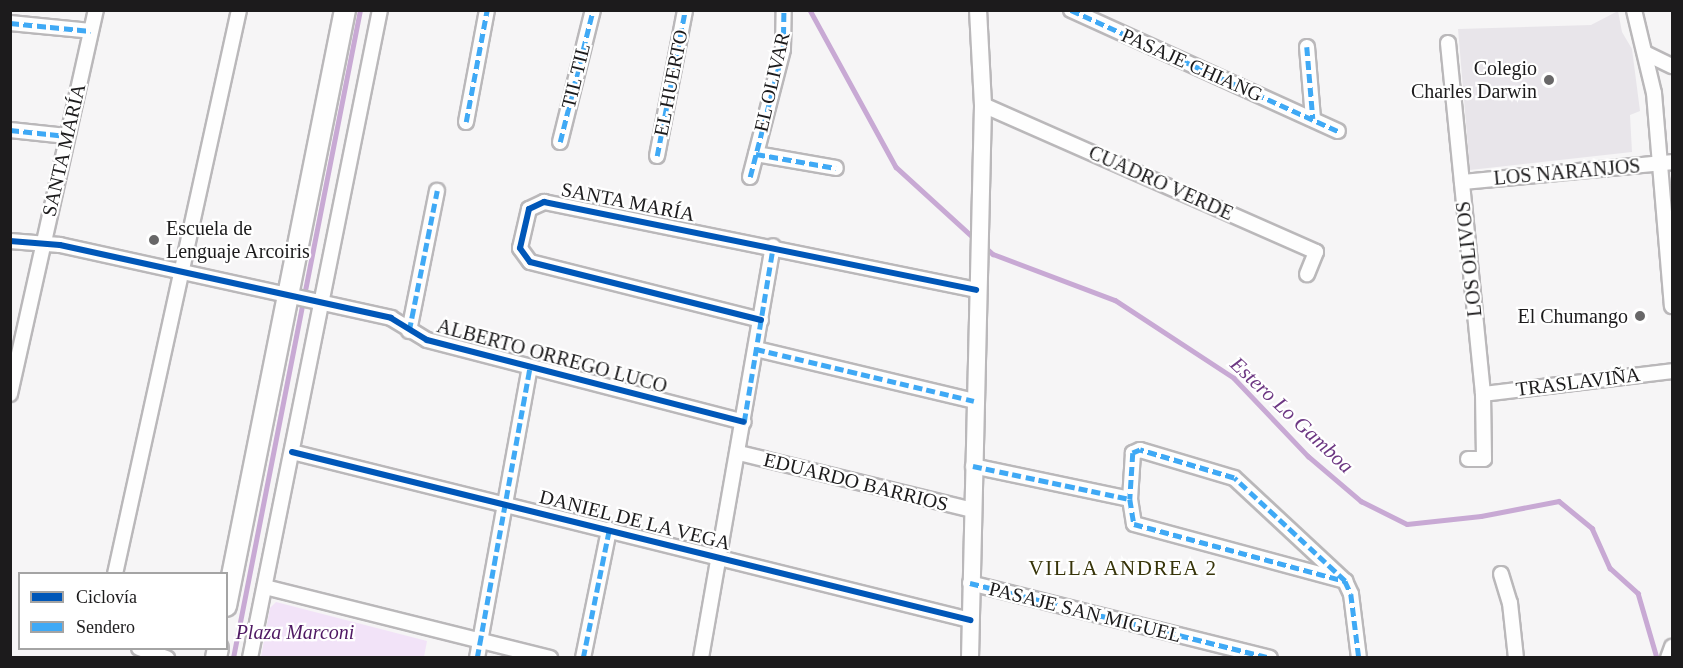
<!DOCTYPE html>
<html>
<head>
<meta charset="utf-8">
<style>
  body { margin:0 }
  #map { position:relative; width:1683px; height:668px; overflow:hidden; background:#f6f5f6; font-family:"Times New Roman",serif }
  div>[style] { position:absolute }
  [style*='--x'] { left:calc(var(--x)*1px); top:calc(var(--y)*1px); width:calc(var(--w)*1px); rotate:calc(var(--a)*1deg) }
  .built>* { inset:0; background:#e8e5ea }
  .green>* { inset:0; background:#f2e3f8 }
  .stream>* { height:4.5px; margin:-2.25px; padding:0 2.25px; transform-origin:2.25px; border-radius:2.25px; background:#c8a9d4 }
  .roads { filter:drop-shadow(2px 0 #bab8ba) drop-shadow(-2px 0 #bab8ba) drop-shadow(0 2px #bab8ba) drop-shadow(0 -2px #bab8ba) }
  .minor>* { height:14px; margin:-7px; padding:0 7px; transform-origin:7px; border-radius:7px; background:#fefefe }
  .tertiary>* { height:16px; margin:-8px; padding:0 8px; transform-origin:8px; border-radius:8px; background:#fefefe }
  .secondary>* { height:20px; margin:-10px; padding:0 10px; transform-origin:10px; border-radius:10px; background:#fefefe }
  .quiet>* { height:4.5px; margin-top:-2.25px; transform-origin:0; background:repeating-linear-gradient(90deg,#3fa9f5 0 9px,transparent 0 13.5px) }
  .cycleway>* { height:6px; margin:-3px; padding:0 3px; transform-origin:3px; border-radius:3px; background:#0057b8 }
  .dots>* { width:16px; height:16px; translate:-50% -50%; box-sizing:border-box; border:3px solid #fff; border-radius:50% }
  span { translate:-50% -50%; white-space:nowrap; text-align:center; line-height:1.15; -webkit-text-stroke:4.5px #fff; paint-order:stroke }
  .street-label { font-size:20px; color:#1c1b1c }
  .poi-label { font-size:20px; color:#1c1b1c }
  .right { translate:-100% -50%; text-align:right }
  .left { translate:0 -50%; text-align:left }
  .park-label { font-size:20px; color:#4f1963; font-style:italic }
  .water-label { font-size:21px; color:#6d3883; font-style:italic }
  .neighbourhood-label { font-size:21px; color:#373409; letter-spacing:1.5px }
  .frame { position:absolute; inset:0; border:12px solid #1c1b1c; pointer-events:none }
  .legend { position:absolute; left:18px; top:572px; width:210px; height:78px; box-sizing:border-box; background:#fff; border:2px solid #a4a4a4; margin:0; padding:8px 10px; list-style:none; font-size:18px; color:#1c1b1c }
  .legend li { display:flex; align-items:center; gap:12px; height:30px }
  .legend b { width:30px; border:2px solid #a4a4a4 }
</style>
</head>
<body>
<div id="map">
  <div class="built">
    <div style="clip-path:polygon(1618px 11px,1622px 32px,1632px 49px,1640px 111px,1630px 115px,1632px 152px,1470px 170px,1458px 29px,1591px 25px)"></div>
  </div>
  <div class="green">
    <div style="clip-path:polygon(276px 602px,427px 641px,424px 657px,261px 657px,270px 608px)"></div>
  </div>
  <div class="stream">
    <div style="--x:810;--y:10;--w:179;--a:61.3"></div>
    <div style="--x:896;--y:167;--w:107;--a:42.3"></div>
    <div style="--x:1418;--y:10;--w:95;--a:0"></div>
    <div style="--x:984;--y:246;--w:12;--a:42"></div>
    <div style="--x:993;--y:254;--w:130;--a:20.7"></div>
    <div style="--x:1115;--y:300;--w:142;--a:33.2"></div>
    <div style="--x:1234;--y:378;--w:108;--a:46.5"></div>
    <div style="--x:1308;--y:456;--w:70;--a:40.3"></div>
    <div style="--x:1361;--y:501;--w:51;--a:26.6"></div>
    <div style="--x:1407;--y:524;--w:74;--a:-6.2"></div>
    <div style="--x:1481;--y:516;--w:79;--a:-10.9"></div>
    <div style="--x:1559;--y:501;--w:43;--a:39.3"></div>
    <div style="--x:1592;--y:528;--w:44;--a:65.8"></div>
    <div style="--x:1610;--y:568;--w:38;--a:42"></div>
    <div style="--x:1638;--y:593;--w:68;--a:73.7"></div>
    <div style="--x:233;--y:658;--w:660;--a:-78.91"></div>
  </div>
  <div class="roads">
    <div class="minor">
      <div style="--x:1071;--y:10;--w:293;--a:24.4"></div>
      <div style="--x:1634;--y:10;--w:85;--a:76.5"></div>
      <div style="--x:1654;--y:93;--w:214;--a:85.2"></div>
      <div style="--x:10;--y:23;--w:81;--a:5.6"></div>
      <div style="--x:1448;--y:43;--w:353;--a:84.3"></div>
      <div style="--x:1483;--y:394;--w:65;--a:89.1"></div>
      <div style="--x:1484;--y:459;--w:16;--a:180"></div>
      <div style="--x:1307;--y:47;--w:72;--a:85.2"></div>
      <div style="--x:1647;--y:54;--w:28;--a:26"></div>
      <div style="--x:983;--y:105;--w:364;--a:23.8"></div>
      <div style="--x:1316;--y:252;--w:24;--a:112"></div>
      <div style="--x:466;--y:122;--w:114;--a:-79.4"></div>
      <div style="--x:10;--y:130;--w:57;--a:6"></div>
      <div style="--x:560;--y:142;--w:136;--a:-76"></div>
      <div style="--x:756;--y:154;--w:81;--a:9.9"></div>
      <div style="--x:657;--y:156;--w:149;--a:-79.1"></div>
      <div style="--x:750;--y:177;--w:132;--a:-75.5"></div>
      <div style="--x:783;--y:49;--w:39;--a:-89"></div>
      <div style="--x:1462;--y:182;--w:211;--a:-5.4"></div>
      <div style="--x:10;--y:241;--w:50;--a:4.6"></div>
      <div style="--x:60;--y:245;--w:339;--a:12.4"></div>
      <div style="--x:391;--y:318;--w:42;--a:31.4"></div>
      <div style="--x:427;--y:340;--w:327;--a:14.5"></div>
      <div style="--x:761;--y:320;--w:238;--a:-165.9"></div>
      <div style="--x:530;--y:262;--w:17;--a:-126"></div>
      <div style="--x:520;--y:248;--w:40;--a:-77"></div>
      <div style="--x:529;--y:209;--w:17;--a:-25"></div>
      <div style="--x:544;--y:202;--w:441;--a:11.5"></div>
      <div style="--x:409;--y:331;--w:143;--a:-78.7"></div>
      <div style="--x:756;--y:349;--w:224;--a:13.4"></div>
      <div style="--x:10;--y:394;--w:394;--a:-77.4"></div>
      <div style="--x:1483;--y:394;--w:190;--a:-6.9"></div>
      <div style="--x:292;--y:452;--w:699;--a:13.92"></div>
      <div style="--x:739;--y:453;--w:240;--a:13.7"></div>
      <div style="--x:973;--y:466;--w:160;--a:11.9"></div>
      <div style="--x:115;--y:574;--w:577;--a:-77.6"></div>
      <div style="--x:1501;--y:574;--w:30;--a:73"></div>
      <div style="--x:1510;--y:603;--w:55;--a:83.8"></div>
      <div style="--x:1345;--y:581;--w:151;--a:-137.1"></div>
      <div style="--x:1234;--y:478;--w:98;--a:-163.4"></div>
      <div style="--x:1140;--y:450;--w:8;--a:157"></div>
      <div style="--x:1133;--y:453;--w:46;--a:93.7"></div>
      <div style="--x:1130;--y:499;--w:25;--a:81"></div>
      <div style="--x:1134;--y:524;--w:219;--a:15.1"></div>
      <div style="--x:1345;--y:581;--w:14;--a:65"></div>
      <div style="--x:1351;--y:594;--w:64;--a:82.9"></div>
      <div style="--x:970;--y:583;--w:309;--a:14"></div>
      <div style="--x:265;--y:587;--w:294;--a:14"></div>
      <div style="--x:139;--y:648;--w:30;--a:20"></div>
      <div style="--x:250;--y:658;--w:661;--a:-78.66"></div>
      <div style="--x:477;--y:658;--w:296;--a:-79.7"></div>
      <div style="--x:583;--y:658;--w:131;--a:-78.5"></div>
      <div style="--x:701;--y:658;--w:418;--a:-80.1"></div>
      <div style="--x:1668;--y:658;--w:12;--a:-70"></div>
    </div>
    <div class="tertiary">
      <div style="--x:970;--y:658;--w:553;--a:-88.65"></div>
      <div style="--x:983;--y:105;--w:95;--a:-93"></div>
    </div>
    <div class="secondary">
      <div style="--x:226;--y:606;--w:608;--a:-78.71"></div>
      <div style="--x:216;--y:658;--w:10;--a:-79"></div>
    </div>
  </div>
  <div class="quiet">
    <div style="--x:1071;--y:10;--w:293;--a:24.4"></div>
    <div style="--x:10;--y:23;--w:81;--a:5.6"></div>
    <div style="--x:1307;--y:47;--w:72;--a:85.2"></div>
    <div style="--x:466;--y:122;--w:114;--a:-79.4"></div>
    <div style="--x:10;--y:130;--w:57;--a:6"></div>
    <div style="--x:560;--y:142;--w:136;--a:-76"></div>
    <div style="--x:756;--y:154;--w:81;--a:9.9"></div>
    <div style="--x:657;--y:156;--w:149;--a:-79.1"></div>
    <div style="--x:750;--y:177;--w:132;--a:-75.5"></div>
    <div style="--x:783;--y:49;--w:39;--a:-89"></div>
    <div style="--x:409;--y:331;--w:143;--a:-78.7"></div>
    <div style="--x:756;--y:349;--w:224;--a:13.4"></div>
    <div style="--x:744;--y:422;--w:178;--a:-80.6"></div>
    <div style="--x:973;--y:466;--w:160;--a:11.9"></div>
    <div style="--x:1345;--y:581;--w:151;--a:-137.1"></div>
    <div style="--x:1234;--y:478;--w:98;--a:-163.4"></div>
    <div style="--x:1140;--y:450;--w:8;--a:157"></div>
    <div style="--x:1133;--y:453;--w:46;--a:93.7"></div>
    <div style="--x:1130;--y:499;--w:25;--a:81"></div>
    <div style="--x:1134;--y:524;--w:219;--a:15.1"></div>
    <div style="--x:1345;--y:581;--w:14;--a:65"></div>
    <div style="--x:1351;--y:594;--w:64;--a:82.9"></div>
    <div style="--x:970;--y:583;--w:309;--a:14"></div>
    <div style="--x:477;--y:658;--w:296;--a:-79.7"></div>
    <div style="--x:583;--y:658;--w:131;--a:-78.5"></div>
  </div>
  <div class="cycleway">
    <div style="--x:10;--y:241;--w:50;--a:4.6"></div>
    <div style="--x:60;--y:245;--w:339;--a:12.4"></div>
    <div style="--x:391;--y:318;--w:42;--a:31.4"></div>
    <div style="--x:427;--y:340;--w:327;--a:14.5"></div>
    <div style="--x:761;--y:320;--w:238;--a:-165.9"></div>
    <div style="--x:530;--y:262;--w:17;--a:-126"></div>
    <div style="--x:520;--y:248;--w:40;--a:-77"></div>
    <div style="--x:529;--y:209;--w:17;--a:-25"></div>
    <div style="--x:544;--y:202;--w:441;--a:11.5"></div>
    <div style="--x:292;--y:452;--w:699;--a:13.92"></div>
  </div>
  <div class="dots">
    <div style="left:1549px;top:80px;background:#686768"></div>
    <div style="left:154px;top:240px;background:#686768"></div>
    <div style="left:1640px;top:316px;background:#686768"></div>
  </div>
  <div class="street-label">
    <span style="left:1192px;top:65px;rotate:24deg">PASAJE CHIANG</span>
    <span style="left:576px;top:76px;rotate:-76deg">TIL TIL</span>
    <span style="left:772px;top:82px;rotate:-77deg">EL OLIVAR</span>
    <span style="left:671px;top:83px;rotate:-79deg">EL HUERTO</span>
    <span style="left:64px;top:150px;rotate:-77deg">SANTA MARÍA</span>
    <span style="left:1567px;top:172px;rotate:-5deg">LOS NARANJOS</span>
    <span style="left:1161px;top:183px;rotate:24deg">CUADRO VERDE</span>
    <span style="left:628px;top:202px;rotate:11deg">SANTA MARÍA</span>
    <span style="left:1469px;top:259px;rotate:-96deg">LOS OLIVOS</span>
    <span style="left:552px;top:356px;rotate:15deg">ALBERTO ORREGO LUCO</span>
    <span style="left:1578px;top:382px;rotate:-7deg">TRASLAVIÑA</span>
    <span style="left:856px;top:482px;rotate:14deg">EDUARDO BARRIOS</span>
    <span style="left:635px;top:520px;rotate:14deg">DANIEL DE LA VEGA</span>
    <span style="left:1085px;top:612px;rotate:14deg">PASAJE SAN MIGUEL</span>
  </div>
  <div class="poi-label">
    <span class="right" style="left:1537px;top:80px">Colegio<br>Charles Darwin</span>
    <span class="left" style="left:166px;top:240px">Escuela de<br>Lenguaje Arcoiris</span>
    <span class="right" style="left:1628px;top:316px">El Chumango</span>
  </div>
  <div class="park-label">
    <span style="left:295px;top:632px">Plaza Marconi</span>
  </div>
  <div class="water-label">
    <span style="left:1292px;top:415px;rotate:43deg">Estero Lo Gamboa</span>
  </div>
  <div class="neighbourhood-label">
    <span style="left:1123px;top:568px">VILLA ANDREA 2</span>
  </div>
  <div class="frame"></div>
  <ul class="legend">
  <li><b style="height:8px;background:#0057b8"></b>Ciclovía</li>
  <li><b style="height:8px;background:#3fa9f5"></b>Sendero</li>
  </ul>
</div>
</body>
</html>
